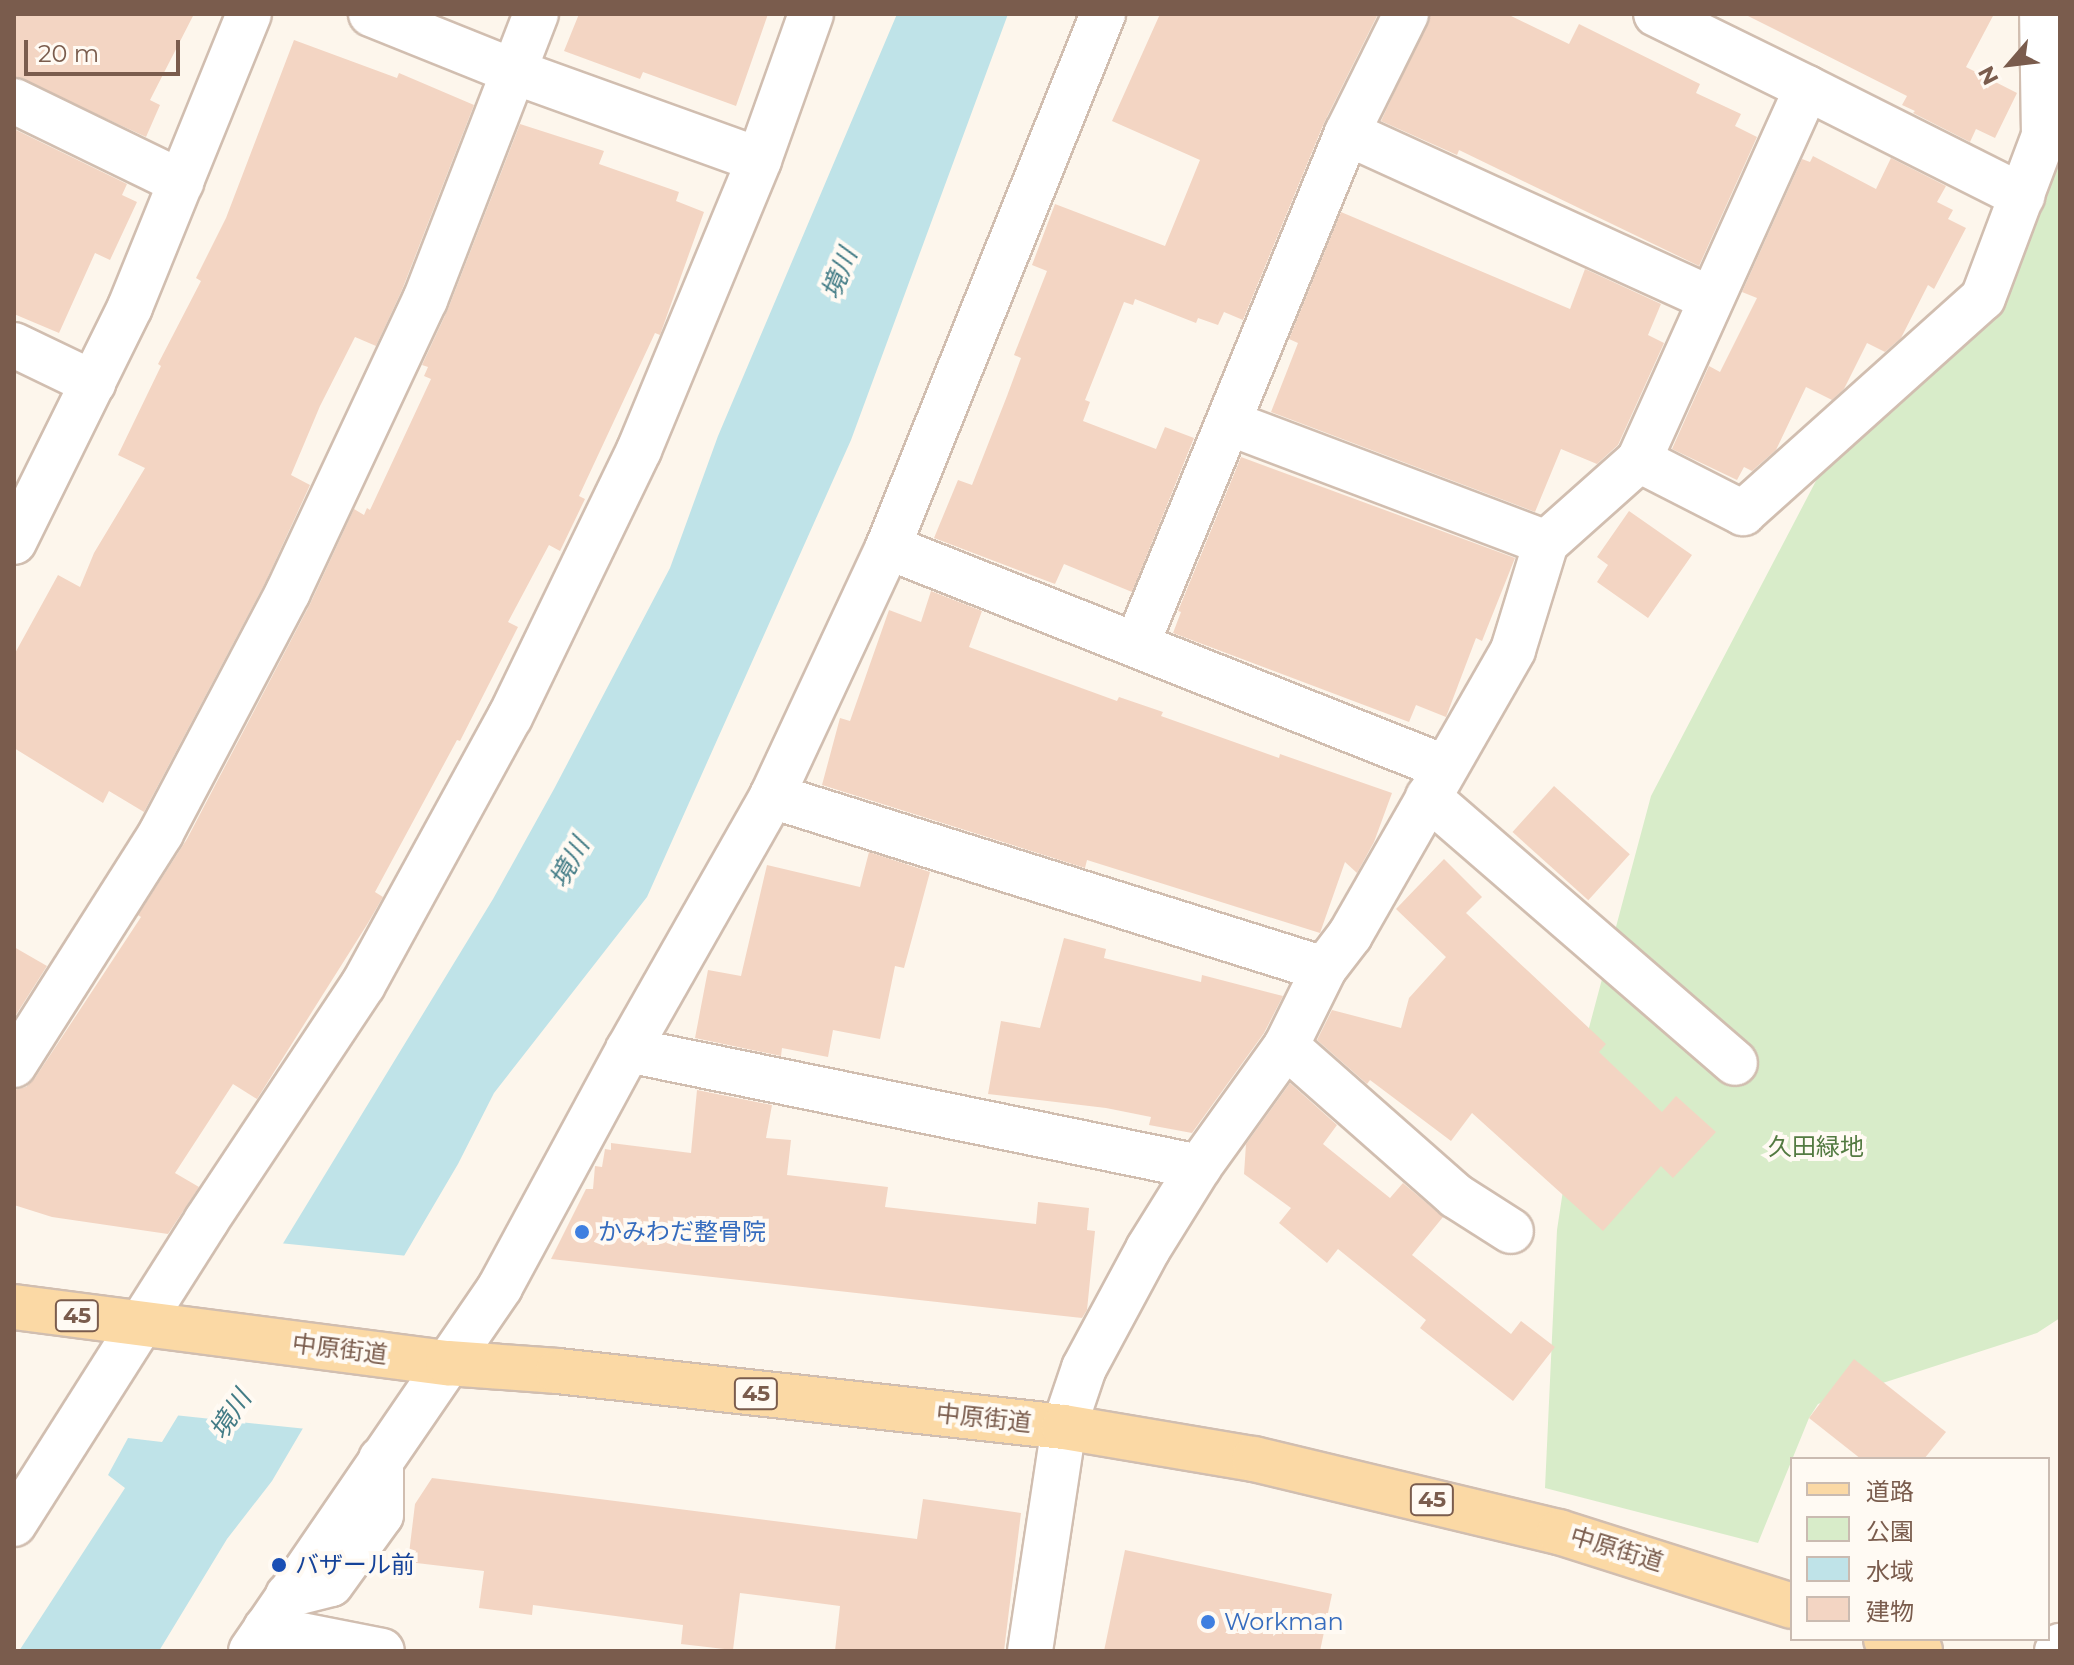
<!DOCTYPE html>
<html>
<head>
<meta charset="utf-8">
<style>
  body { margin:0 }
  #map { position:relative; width:2074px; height:1665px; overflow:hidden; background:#fdf6ec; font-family:Montserrat,"Noto Sans JP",sans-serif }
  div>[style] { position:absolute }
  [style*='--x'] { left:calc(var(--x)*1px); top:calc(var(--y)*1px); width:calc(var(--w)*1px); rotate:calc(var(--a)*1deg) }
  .green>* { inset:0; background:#d8ecc9 }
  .water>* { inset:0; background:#bfe3e8 }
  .pier>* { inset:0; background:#fdf6ec }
  .building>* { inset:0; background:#f3d5c3; transform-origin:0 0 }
  .roads { filter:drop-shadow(2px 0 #d1beb0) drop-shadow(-2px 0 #d1beb0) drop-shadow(0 2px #d1beb0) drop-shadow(0 -2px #d1beb0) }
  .minor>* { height:44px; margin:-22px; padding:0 22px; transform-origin:22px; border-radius:22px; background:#fff }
  .major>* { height:44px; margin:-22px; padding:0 22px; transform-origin:22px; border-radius:22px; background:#fbd9a5 }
  .dots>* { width:22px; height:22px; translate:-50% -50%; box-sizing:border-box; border:4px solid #fffaf3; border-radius:50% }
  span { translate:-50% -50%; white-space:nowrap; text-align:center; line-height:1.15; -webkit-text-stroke:8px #fffaf3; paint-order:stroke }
  .shield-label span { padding:2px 6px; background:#fffaf3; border:2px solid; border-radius:6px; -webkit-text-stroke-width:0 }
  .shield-label { font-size:22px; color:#7a5c4d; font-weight:700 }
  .park-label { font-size:24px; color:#537a41 }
  .shop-label { font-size:24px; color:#366cbe }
  .left { translate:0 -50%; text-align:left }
  .street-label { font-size:24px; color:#7a5c4d }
  .transit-label { font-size:24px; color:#164399 }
  .water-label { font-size:26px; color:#437c86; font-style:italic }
  .frame { position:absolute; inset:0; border:16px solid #7a5c4d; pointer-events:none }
  .legend { position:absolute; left:1790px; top:1457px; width:260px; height:184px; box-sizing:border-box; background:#fffaf3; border:2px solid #cabbb1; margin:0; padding:10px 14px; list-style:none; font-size:24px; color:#7a5c4d }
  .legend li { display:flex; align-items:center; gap:16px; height:40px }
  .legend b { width:40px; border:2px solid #cabbb1 }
  .north { position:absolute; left:1970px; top:24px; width:80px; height:80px; -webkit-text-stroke:6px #fffaf3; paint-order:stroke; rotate:242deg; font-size:22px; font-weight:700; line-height:32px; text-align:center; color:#7a5c4d }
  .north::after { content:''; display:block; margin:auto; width:28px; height:36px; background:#7a5c4d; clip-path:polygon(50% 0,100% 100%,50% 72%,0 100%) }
  .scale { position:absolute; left:24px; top:40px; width:156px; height:36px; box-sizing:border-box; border:4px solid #7a5c4d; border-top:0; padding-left:10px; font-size:24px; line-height:28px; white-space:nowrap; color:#7a5c4d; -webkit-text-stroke:6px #fffaf3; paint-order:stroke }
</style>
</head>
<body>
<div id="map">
  <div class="green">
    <div style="clip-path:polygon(2060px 14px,2060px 1318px,2037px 1333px,1818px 1404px,1809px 1418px,1758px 1543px,1545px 1488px,1557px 1230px,1586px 1039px,1651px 796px,1818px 477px,1974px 315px)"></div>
  </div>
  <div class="water">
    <div style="clip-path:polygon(897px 14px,1008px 14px,851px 440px,647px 897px,494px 1093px,458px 1164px,272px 1481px,227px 1539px,159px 1651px,19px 1651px,125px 1488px,108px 1475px,128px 1438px,162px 1442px,493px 899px,554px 789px,670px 568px,718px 436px)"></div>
  </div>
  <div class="pier">
    <div style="clip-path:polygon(279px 1243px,408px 1256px,307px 1429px,174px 1415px)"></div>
  </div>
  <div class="building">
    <div style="clip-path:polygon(14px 14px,194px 14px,150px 100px,160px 105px,146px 137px,14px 76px)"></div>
    <div style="clip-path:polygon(579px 14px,768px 14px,736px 106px,643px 72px,640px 79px,564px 51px)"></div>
    <div style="clip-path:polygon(1160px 14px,1378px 14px,1324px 123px,1243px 320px,1224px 312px,1218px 325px,1198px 318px,1196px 323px,1135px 299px,1133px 305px,1124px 302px,1085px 400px,1090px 402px,1083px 421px,1156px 449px,1165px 427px,1194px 438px,1132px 592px,1064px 564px,1055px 584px,934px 538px,958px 480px,972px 485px,1007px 396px,1021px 358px,1014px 355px,1047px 271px,1032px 265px,1055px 204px,1165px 246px,1200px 160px,1112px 121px)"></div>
    <div style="clip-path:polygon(1431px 14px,1507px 14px,1569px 44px,1579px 24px,1700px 84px,1696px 93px,1741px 114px,1735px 126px,1757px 137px,1699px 266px,1459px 150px,1457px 155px,1381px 121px)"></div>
    <div style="clip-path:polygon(1744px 14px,1994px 14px,1966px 67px,2017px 93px,1995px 138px,1976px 129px,1970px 142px,1913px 113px,1915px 111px,1902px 105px,1907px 96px)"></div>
    <div style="clip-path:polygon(294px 40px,397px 78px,399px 73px,474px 105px,402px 290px,376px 346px,355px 337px,320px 406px,291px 475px,310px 485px,266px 581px,144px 812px,109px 791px,103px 803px,14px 748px,14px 655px,58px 575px,80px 587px,94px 553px,145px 468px,118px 455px,161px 366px,158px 364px,201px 281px,196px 278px,226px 218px)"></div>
    <div style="clip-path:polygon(520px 124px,604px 151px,599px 164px,679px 192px,676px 201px,704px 212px,660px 335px,655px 333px,579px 496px,585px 499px,560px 551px,549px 545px,508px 622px,518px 627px,460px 741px,457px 740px,375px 892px,383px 897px,368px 923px,257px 1099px,233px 1084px,175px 1173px,199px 1187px,168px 1234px,52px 1217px,14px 1205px,14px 1090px,26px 1087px,35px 1078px,141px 917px,138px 915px,187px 839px,310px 604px,354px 509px,364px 515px,367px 508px,370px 510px,431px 379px,424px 376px,428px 367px,422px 365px,448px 309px)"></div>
    <div style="clip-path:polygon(14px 129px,127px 184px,122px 195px,137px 202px,110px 260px,95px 253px,59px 333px,14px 314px)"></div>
    <div style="clip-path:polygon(1813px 156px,1876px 189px,1891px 158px,1946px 186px,1937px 202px,1953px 210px,1948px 219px,1966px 228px,1934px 289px,1928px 285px,1901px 338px,1885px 352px,1867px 343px,1844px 389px,1832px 400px,1806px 387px,1776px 450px,1752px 471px,1744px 467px,1737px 480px,1672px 449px,1709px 366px,1720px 372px,1757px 298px,1742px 292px,1802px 159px,1810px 162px)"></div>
    <div style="clip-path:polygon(1341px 212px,1570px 309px,1585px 269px,1661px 304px,1648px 335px,1664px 343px,1618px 445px,1597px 464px,1561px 449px,1535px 512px,1271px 412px,1298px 343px,1289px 339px)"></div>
    <div style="clip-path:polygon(1241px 457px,1515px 558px,1482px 641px,1476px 638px,1446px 717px,1416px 705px,1409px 722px,1173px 633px,1181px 612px,1178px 611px)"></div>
    <div style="clip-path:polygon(1629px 511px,1692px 555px,1648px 618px,1597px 582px,1608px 565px,1597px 557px)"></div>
    <div style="clip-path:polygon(931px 591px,982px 611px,969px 647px,1117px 701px,1119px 697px,1163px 712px,1161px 716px,1279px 758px,1280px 754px,1392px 793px,1374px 842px,1357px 873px,1345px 862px,1320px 933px,1087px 860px,1085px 868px,822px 785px,840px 718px,850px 721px,889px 610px,921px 622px)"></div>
    <div style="left:1554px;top:786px;width:102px;height:62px;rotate:42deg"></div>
    <div style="clip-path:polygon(869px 852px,930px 872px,904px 968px,895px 966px,880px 1039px,833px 1030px,828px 1057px,782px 1048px,781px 1056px,695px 1038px,708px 970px,741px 976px,767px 865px,860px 887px)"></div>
    <div style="clip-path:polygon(1444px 859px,1482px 897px,1466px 913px,1606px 1044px,1599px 1052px,1662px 1112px,1676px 1096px,1716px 1132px,1673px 1178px,1661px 1166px,1603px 1231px,1472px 1113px,1451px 1141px,1370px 1080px,1367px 1084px,1317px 1040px,1332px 1010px,1401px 1028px,1409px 998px,1446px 957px,1396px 909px)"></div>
    <div style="clip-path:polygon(1064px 938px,1106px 949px,1104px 958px,1201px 982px,1202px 975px,1283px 996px,1264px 1033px,1192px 1133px,1149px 1125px,1151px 1117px,1106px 1108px,988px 1094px,1001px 1021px,1040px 1028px)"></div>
    <div style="clip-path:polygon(14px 947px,47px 966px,14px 1018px)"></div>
    <div style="clip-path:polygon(1290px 1083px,1337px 1125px,1323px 1144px,1390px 1198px,1403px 1183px,1443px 1217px,1412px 1255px,1511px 1334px,1521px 1321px,1555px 1347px,1513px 1401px,1420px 1328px,1426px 1320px,1338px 1249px,1327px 1263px,1279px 1223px,1291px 1208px,1244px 1174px,1246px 1144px)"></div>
    <div style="clip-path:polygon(697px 1090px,772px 1105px,766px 1138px,791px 1140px,787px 1175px,888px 1187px,885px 1207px,1036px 1224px,1038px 1202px,1089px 1208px,1087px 1230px,1095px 1231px,1087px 1310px,1082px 1318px,551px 1259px,586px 1189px,593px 1189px,595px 1166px,602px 1167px,605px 1149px,611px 1150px,611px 1143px,691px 1153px)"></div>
    <div style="clip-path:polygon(1854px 1359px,1946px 1432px,1924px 1459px,1861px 1459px,1809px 1418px)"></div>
    <div style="clip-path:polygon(432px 1478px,917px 1539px,923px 1499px,1021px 1513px,1004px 1651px,835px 1651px,840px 1606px,740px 1593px,733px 1650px,681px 1644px,683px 1625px,533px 1605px,532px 1615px,479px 1608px,484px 1571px,408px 1562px,415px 1504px)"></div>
    <div style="clip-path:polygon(1125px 1550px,1332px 1594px,1320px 1651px,1104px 1651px)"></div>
  </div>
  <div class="roads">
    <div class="minor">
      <div style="--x:371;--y:14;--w:155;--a:21.9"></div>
      <div style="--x:515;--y:72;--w:259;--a:19.8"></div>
      <div style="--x:1807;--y:88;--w:241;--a:26.7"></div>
      <div style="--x:14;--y:101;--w:186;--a:25.9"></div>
      <div style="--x:1347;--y:133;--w:398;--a:24.5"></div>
      <div style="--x:14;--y:345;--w:88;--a:25.7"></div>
      <div style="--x:1229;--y:423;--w:339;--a:20.7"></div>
      <div style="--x:1639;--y:460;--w:117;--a:27"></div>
      <div style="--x:1743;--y:513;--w:322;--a:-41.9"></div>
      <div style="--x:1983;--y:298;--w:173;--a:-69.4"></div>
      <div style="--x:2044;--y:136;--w:122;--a:-90.9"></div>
      <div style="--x:14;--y:542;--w:262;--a:-63.7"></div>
      <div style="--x:130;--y:307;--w:316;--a:-67.9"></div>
      <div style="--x:888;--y:547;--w:598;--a:21.59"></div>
      <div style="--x:1137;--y:644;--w:552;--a:-67.66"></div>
      <div style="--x:1347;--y:133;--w:133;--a:-63.6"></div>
      <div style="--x:772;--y:796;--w:578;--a:17.4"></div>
      <div style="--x:1428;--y:797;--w:406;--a:40.9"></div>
      <div style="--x:1286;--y:1046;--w:227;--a:41.4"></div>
      <div style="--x:1456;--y:1196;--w:65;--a:32.5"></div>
      <div style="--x:628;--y:1050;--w:583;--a:11.58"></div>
      <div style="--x:14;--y:1065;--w:275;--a:-57.6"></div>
      <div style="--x:161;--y:833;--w:272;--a:-62.2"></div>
      <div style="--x:288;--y:592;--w:323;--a:-64.9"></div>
      <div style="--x:425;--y:300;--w:307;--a:-68.8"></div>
      <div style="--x:14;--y:1524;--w:359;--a:-57.6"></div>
      <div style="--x:206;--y:1221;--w:283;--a:-56.4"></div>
      <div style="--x:363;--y:985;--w:306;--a:-61.3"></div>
      <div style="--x:510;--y:717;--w:297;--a:-64.2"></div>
      <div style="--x:639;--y:450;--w:314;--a:-67.5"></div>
      <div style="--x:759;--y:160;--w:155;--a:-70.4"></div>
      <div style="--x:288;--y:1595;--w:44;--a:-14.3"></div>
      <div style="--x:331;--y:1584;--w:85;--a:-54.1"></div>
      <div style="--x:381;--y:1515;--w:56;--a:-90"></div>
      <div style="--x:266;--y:1628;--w:118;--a:11.2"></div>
      <div style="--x:251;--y:1651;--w:441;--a:-55.6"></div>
      <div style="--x:500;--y:1287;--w:269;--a:-61.6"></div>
      <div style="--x:628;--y:1050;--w:292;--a:-60.4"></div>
      <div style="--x:772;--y:796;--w:275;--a:-65"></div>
      <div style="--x:888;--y:547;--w:575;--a:-68.03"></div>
      <div style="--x:1030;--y:1651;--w:227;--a:-81.4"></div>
      <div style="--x:1064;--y:1427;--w:62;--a:-71.3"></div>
      <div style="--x:1084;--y:1368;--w:135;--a:-61.7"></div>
      <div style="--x:1148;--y:1249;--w:97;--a:-58.1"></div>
      <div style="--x:1199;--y:1167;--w:149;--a:-54.3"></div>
      <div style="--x:1286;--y:1046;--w:86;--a:-63.7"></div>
      <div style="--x:1324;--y:969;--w:43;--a:-52.6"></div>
      <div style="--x:1350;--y:935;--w:328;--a:-60.2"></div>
      <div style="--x:1513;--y:650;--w:112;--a:-72.9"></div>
      <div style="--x:1546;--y:543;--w:125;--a:-41.7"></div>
      <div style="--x:1639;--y:460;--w:408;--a:-65.7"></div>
      <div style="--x:1807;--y:88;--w:168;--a:-153.9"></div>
      <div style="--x:2057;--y:1651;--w:6;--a:-59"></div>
    </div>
    <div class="major">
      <div style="--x:14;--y:1307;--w:438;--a:7.4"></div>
      <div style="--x:448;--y:1363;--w:110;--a:4.2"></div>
      <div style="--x:558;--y:1371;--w:509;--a:6.32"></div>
      <div style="--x:1064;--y:1427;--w:193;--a:9.6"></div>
      <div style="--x:1254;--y:1459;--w:314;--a:13.5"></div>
      <div style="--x:1559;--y:1532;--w:244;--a:17.6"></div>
      <div style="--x:1886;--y:1639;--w:36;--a:19"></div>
    </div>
  </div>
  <div class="dots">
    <div style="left:582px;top:1232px;background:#3f7fe0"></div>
    <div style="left:279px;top:1565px;background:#1a4fb4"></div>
    <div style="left:1208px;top:1622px;background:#3f7fe0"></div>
  </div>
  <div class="shield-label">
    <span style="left:77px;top:1316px">45</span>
    <span style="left:756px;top:1394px">45</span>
    <span style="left:1432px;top:1500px">45</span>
  </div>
  <div class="park-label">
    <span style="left:1816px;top:1147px">久田緑地</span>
  </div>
  <div class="shop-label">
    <span class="left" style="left:598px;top:1232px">かみわだ整骨院</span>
    <span class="left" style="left:1224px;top:1622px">Workman</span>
  </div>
  <div class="street-label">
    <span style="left:340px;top:1349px;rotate:7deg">中原街道</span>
    <span style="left:984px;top:1418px;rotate:6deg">中原街道</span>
    <span style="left:1617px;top:1549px;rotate:17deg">中原街道</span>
  </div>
  <div class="transit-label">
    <span class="left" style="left:295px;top:1565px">バザール前</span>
  </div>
  <div class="water-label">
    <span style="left:840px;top:274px;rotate:-68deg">境川</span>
    <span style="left:570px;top:863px;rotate:-61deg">境川</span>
    <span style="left:231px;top:1415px;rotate:-57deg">境川</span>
  </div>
  <div class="frame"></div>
  <ul class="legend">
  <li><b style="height:10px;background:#fbd9a5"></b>道路</li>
  <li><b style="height:22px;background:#d8ecc9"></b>公園</li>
  <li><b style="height:22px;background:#bfe3e8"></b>水域</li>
  <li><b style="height:22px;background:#f3d5c3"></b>建物</li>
  </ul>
  <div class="north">N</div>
  <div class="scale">20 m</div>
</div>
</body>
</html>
